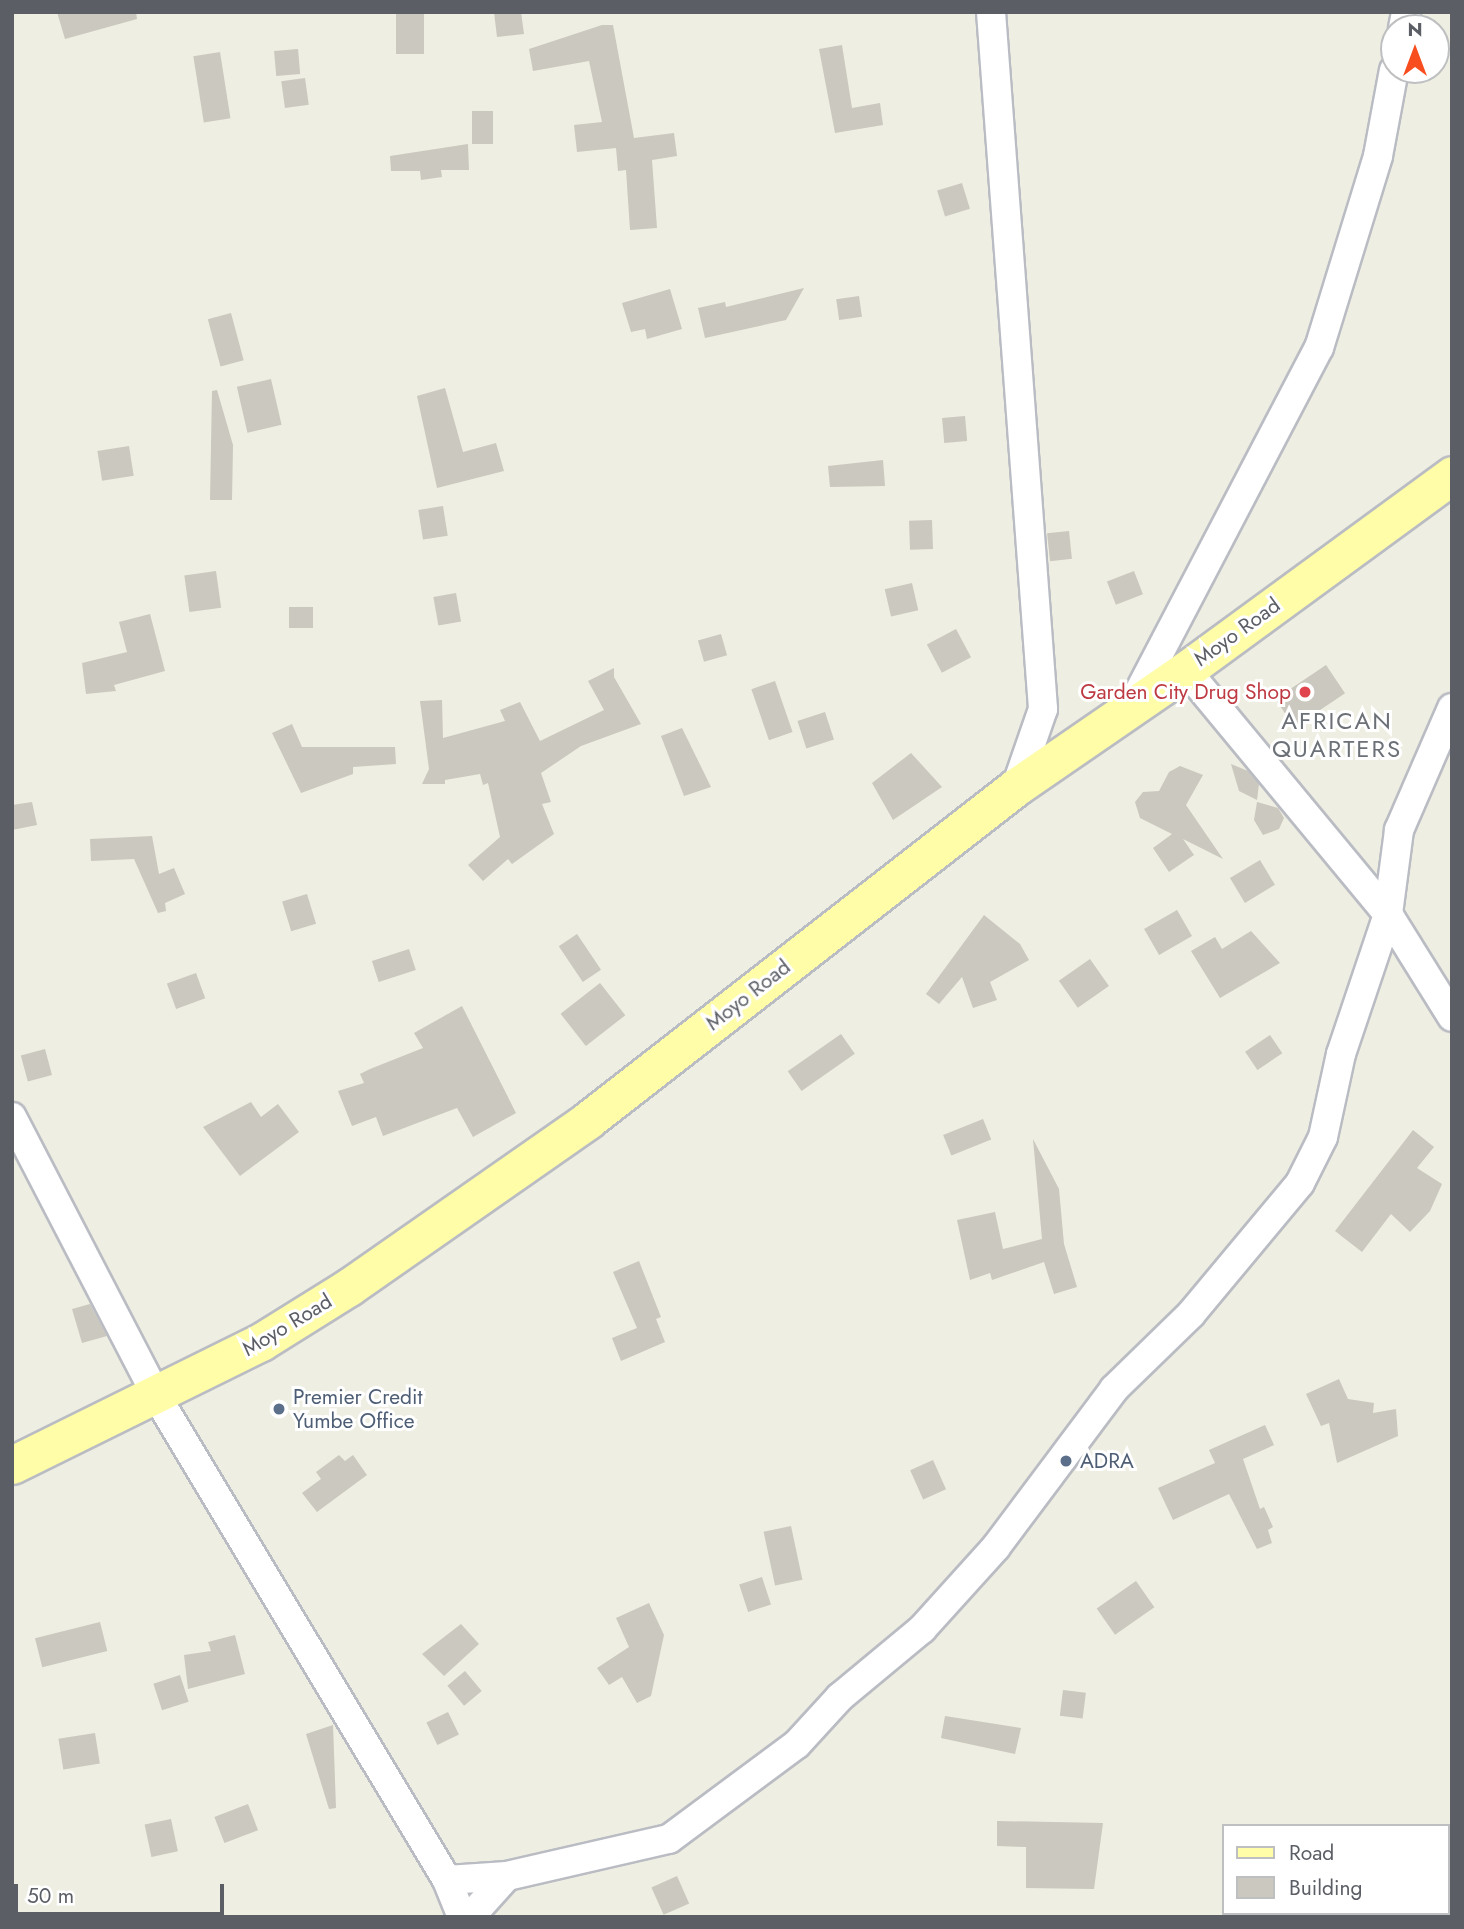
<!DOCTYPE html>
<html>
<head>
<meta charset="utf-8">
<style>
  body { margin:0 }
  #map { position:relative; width:1464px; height:1929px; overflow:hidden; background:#efeee2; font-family:Jost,sans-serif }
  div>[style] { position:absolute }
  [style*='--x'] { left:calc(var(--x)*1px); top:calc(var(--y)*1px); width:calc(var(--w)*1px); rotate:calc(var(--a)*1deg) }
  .building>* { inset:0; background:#cac8bf; transform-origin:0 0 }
  .roads { filter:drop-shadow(2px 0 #babcc3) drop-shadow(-2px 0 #babcc3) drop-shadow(0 2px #babcc3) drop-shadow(0 -2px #babcc3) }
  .minor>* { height:28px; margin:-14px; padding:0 14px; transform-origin:14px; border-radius:14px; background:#fff }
  .major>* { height:37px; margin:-18.5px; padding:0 18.5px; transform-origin:18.5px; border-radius:18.5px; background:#fffda7 }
  .dots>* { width:19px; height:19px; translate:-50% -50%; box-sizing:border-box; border:4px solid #fff; border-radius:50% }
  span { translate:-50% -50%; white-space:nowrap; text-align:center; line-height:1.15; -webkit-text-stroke:6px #fff; paint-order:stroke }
  .street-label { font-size:21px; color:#5b5e65 }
  .health-label { font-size:21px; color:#be3a42 }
  .right { translate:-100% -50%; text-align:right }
  .service-label { font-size:21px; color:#4e5e75 }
  .left { translate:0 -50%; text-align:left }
  .quarter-label { font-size:24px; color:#6c7077; letter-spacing:2px }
  .frame { position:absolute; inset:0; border:14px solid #5b5e65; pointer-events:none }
  .legend { position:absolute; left:1222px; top:1824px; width:228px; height:91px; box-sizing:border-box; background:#fff; border:2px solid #bdbfc1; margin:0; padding:9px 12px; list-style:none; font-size:21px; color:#5b5e65 }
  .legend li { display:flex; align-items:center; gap:14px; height:35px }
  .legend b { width:35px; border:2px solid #bdbfc1 }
  .north { position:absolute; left:1380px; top:14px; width:70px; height:70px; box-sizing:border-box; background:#fff; border:2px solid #bdbfc1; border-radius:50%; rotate:0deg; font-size:19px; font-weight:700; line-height:28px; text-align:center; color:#5b5e65 }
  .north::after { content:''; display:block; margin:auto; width:24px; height:32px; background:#f84d1f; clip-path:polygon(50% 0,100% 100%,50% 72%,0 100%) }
  .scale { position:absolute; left:14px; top:1884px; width:210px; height:32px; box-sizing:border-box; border:4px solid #5b5e65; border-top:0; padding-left:9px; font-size:21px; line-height:24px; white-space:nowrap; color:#5b5e65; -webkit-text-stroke:5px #fff; paint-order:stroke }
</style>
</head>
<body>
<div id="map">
  <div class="building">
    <div style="clip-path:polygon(57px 12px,136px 12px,137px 19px,65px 39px)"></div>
    <div style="left:396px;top:12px;width:28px;height:42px"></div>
    <div style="clip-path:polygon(494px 12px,521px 12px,524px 34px,497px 37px)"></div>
    <div style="clip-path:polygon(602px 25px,613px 25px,634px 138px,674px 133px,677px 156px,652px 160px,657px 228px,630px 230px,626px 170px,618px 171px,616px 148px,577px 152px,574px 125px,602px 122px,589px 61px,533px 71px,529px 49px)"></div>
    <div style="clip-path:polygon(842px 45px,852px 108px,880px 103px,883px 125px,835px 133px,819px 49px)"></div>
    <div style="left:298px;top:49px;width:25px;height:24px;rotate:85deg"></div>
    <div style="left:220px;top:52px;width:67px;height:27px;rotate:81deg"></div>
    <div style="left:305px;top:78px;width:27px;height:24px;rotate:82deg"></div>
    <div style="left:472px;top:111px;width:21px;height:33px"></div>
    <div style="clip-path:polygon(468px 144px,469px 170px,441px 170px,442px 177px,421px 180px,420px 171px,391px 171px,390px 156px)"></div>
    <div style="left:962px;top:183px;width:27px;height:26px;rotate:73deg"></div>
    <div style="clip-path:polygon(804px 288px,786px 320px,705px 338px,698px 308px,725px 302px,726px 307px)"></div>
    <div style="clip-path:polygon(670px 289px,682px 329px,647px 339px,645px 329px,631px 332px,622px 303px)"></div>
    <div style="left:859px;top:296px;width:21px;height:23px;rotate:82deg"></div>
    <div style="left:231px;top:313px;width:49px;height:24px;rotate:75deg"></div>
    <div style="left:271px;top:379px;width:47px;height:35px;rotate:77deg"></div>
    <div style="clip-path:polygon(445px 388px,463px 452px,496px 443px,504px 471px,437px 488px,417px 396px)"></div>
    <div style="clip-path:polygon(217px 390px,233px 445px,232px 500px,210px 500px,212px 391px)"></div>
    <div style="left:965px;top:416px;width:25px;height:23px;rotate:85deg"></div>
    <div style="left:129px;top:446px;width:30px;height:32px;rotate:81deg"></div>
    <div style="clip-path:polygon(883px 460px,885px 486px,830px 487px,828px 466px)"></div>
    <div style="left:443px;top:506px;width:30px;height:25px;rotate:81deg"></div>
    <div style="left:932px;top:520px;width:29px;height:23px;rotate:88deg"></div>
    <div style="left:1069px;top:531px;width:28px;height:22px;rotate:84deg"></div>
    <div style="left:216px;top:571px;width:37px;height:32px;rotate:82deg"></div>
    <div style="left:1134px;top:571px;width:25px;height:29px;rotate:69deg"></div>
    <div style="left:912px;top:583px;width:28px;height:28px;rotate:77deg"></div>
    <div style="left:456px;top:593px;width:29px;height:23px;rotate:80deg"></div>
    <div style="left:289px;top:607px;width:24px;height:21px"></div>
    <div style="clip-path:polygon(150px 614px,165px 671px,114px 685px,116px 691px,86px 694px,82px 663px,127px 652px,119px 622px)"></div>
    <div style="left:956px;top:629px;width:32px;height:33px;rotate:62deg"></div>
    <div style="left:721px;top:634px;width:22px;height:24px;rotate:74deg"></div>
    <div style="left:1326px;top:665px;width:34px;height:61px;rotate:56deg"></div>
    <div style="clip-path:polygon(614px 668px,614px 677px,641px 724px,581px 746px,541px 773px,551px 802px,542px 804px,554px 834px,512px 864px,508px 859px,483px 881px,468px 865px,500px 837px,488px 783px,483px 785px,480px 774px,445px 780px,445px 784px,422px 784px,429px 769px,420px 701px,442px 700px,443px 738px,505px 721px,500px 710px,520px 702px,540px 741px,604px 710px,588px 681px)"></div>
    <div style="left:775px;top:681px;width:54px;height:25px;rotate:71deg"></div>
    <div style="left:825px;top:712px;width:29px;height:29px;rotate:72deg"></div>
    <div style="clip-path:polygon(292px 724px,302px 747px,395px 747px,396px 764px,353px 767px,353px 774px,301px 793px,272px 733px)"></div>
    <div style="clip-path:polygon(682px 728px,711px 787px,684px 796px,661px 736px)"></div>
    <div style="clip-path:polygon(911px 753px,942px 787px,893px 820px,872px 783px)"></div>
    <div style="clip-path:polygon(1231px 764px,1248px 771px,1259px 784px,1257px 800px,1239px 791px)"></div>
    <div style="clip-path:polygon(1180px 766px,1203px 775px,1186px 805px,1223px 859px,1183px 839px,1194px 855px,1169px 872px,1153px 848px,1172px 834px,1140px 818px,1135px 802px,1143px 792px,1159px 791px,1169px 772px)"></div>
    <div style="clip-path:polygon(32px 802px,37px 825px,12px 830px,12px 805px)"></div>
    <div style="clip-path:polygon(1257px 802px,1278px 808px,1284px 818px,1279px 829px,1263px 835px,1254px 820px)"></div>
    <div style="clip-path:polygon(152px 836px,159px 874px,174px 868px,185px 894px,165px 903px,166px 911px,158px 913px,134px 859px,91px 861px,90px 839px)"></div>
    <div style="left:1260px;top:860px;width:29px;height:35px;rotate:59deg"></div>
    <div style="left:307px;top:894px;width:31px;height:26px;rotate:73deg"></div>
    <div style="left:1177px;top:910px;width:30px;height:38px;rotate:60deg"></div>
    <div style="clip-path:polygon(984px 915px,1020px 944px,1029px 960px,990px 982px,997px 1000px,973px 1008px,962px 977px,939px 1004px,926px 994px)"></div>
    <div style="clip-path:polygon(1251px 931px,1280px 963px,1220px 998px,1191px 951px,1215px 937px,1222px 949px)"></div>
    <div style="left:577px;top:934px;width:43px;height:22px;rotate:56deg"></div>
    <div style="left:409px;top:949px;width:22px;height:39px;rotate:72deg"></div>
    <div style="left:1090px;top:959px;width:33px;height:38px;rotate:55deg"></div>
    <div style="left:196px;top:973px;width:27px;height:31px;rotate:70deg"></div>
    <div style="left:600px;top:983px;width:41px;height:50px;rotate:52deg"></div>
    <div style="clip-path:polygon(462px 1006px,516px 1113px,473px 1137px,457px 1108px,383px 1136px,376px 1117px,352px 1126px,338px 1091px,364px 1083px,360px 1074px,370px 1069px,423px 1048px,414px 1033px)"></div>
    <div style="left:841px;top:1034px;width:24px;height:65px;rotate:55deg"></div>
    <div style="left:1270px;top:1035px;width:22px;height:30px;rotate:56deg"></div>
    <div style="left:45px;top:1049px;width:27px;height:25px;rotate:75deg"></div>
    <div style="clip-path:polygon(251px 1102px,261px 1117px,278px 1104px,299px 1132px,240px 1176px,203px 1127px)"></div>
    <div style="left:983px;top:1119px;width:22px;height:43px;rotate:68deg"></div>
    <div style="clip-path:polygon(1413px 1130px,1434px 1147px,1417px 1168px,1442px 1184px,1430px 1211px,1410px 1232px,1391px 1214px,1362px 1252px,1335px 1231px)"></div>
    <div style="clip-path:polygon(1033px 1139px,1059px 1189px,1064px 1244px,1077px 1287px,1054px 1294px,1044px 1262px,992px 1280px,990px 1273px,970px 1280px,957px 1220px,995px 1212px,1003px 1249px,1042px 1239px)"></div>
    <div style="clip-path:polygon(639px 1261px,661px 1317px,656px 1319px,665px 1342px,621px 1361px,612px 1338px,637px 1328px,613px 1272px)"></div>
    <div style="clip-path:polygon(90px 1304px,107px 1336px,82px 1343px,72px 1309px)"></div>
    <div style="clip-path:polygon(1339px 1379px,1348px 1399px,1374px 1403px,1373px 1413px,1396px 1409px,1398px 1436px,1337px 1463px,1329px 1423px,1321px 1426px,1306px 1394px)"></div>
    <div style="clip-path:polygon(1265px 1425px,1274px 1445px,1243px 1459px,1260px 1509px,1264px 1507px,1273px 1527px,1268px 1530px,1272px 1543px,1257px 1549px,1229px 1494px,1173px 1520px,1158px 1488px,1215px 1463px,1209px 1450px)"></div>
    <div style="clip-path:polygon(339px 1455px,345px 1461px,353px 1455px,367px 1475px,317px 1512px,302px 1493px,321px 1479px,316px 1472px)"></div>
    <div style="left:933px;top:1460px;width:32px;height:25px;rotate:66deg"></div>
    <div style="left:791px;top:1526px;width:55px;height:28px;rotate:78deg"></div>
    <div style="left:762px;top:1577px;width:29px;height:24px;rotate:72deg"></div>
    <div style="left:1136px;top:1581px;width:32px;height:48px;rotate:55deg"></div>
    <div style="clip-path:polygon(649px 1603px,664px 1635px,651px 1696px,637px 1703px,622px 1677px,609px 1685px,597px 1668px,629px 1647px,616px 1618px)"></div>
    <div style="left:100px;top:1622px;width:30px;height:67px;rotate:76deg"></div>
    <div style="clip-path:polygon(461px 1624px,479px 1644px,444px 1676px,422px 1654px)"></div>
    <div style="clip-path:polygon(235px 1635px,245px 1674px,188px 1689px,184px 1655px,211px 1651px,208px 1642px)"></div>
    <div style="left:465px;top:1671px;width:26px;height:23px;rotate:50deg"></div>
    <div style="left:180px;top:1675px;width:28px;height:28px;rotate:72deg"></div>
    <div style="left:1063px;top:1690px;width:23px;height:26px;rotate:7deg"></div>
    <div style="left:448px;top:1712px;width:25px;height:24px;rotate:64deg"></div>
    <div style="clip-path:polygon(945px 1716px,1021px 1728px,1015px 1754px,941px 1738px)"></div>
    <div style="clip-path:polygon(333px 1725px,336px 1808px,329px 1809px,306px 1734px)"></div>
    <div style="left:95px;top:1733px;width:31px;height:37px;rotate:81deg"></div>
    <div style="left:248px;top:1804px;width:28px;height:36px;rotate:69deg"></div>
    <div style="left:171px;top:1819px;width:33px;height:27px;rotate:78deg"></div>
    <div style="clip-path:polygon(997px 1821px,1103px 1823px,1094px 1889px,1026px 1888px,1026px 1847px,997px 1846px)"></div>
    <div style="left:677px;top:1876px;width:30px;height:28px;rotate:66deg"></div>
  </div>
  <div class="roads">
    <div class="minor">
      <div style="--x:991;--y:12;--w:699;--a:85.73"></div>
      <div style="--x:1043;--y:709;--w:83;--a:109.1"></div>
      <div style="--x:1403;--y:28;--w:16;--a:-79"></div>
      <div style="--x:1186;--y:670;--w:317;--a:50.4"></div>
      <div style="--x:1388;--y:914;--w:121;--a:58.1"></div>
      <div style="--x:1131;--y:707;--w:405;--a:-62.4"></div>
      <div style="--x:1319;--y:348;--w:201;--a:-72.9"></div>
      <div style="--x:1378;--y:156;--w:87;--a:-79.5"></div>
      <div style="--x:12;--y:1117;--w:315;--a:62.6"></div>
      <div style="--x:157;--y:1397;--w:563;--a:59.02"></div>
      <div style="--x:447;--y:1880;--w:40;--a:68"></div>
      <div style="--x:447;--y:1880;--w:60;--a:-3.8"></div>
      <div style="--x:507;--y:1876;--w:166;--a:-12.9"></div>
      <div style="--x:669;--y:1839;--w:159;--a:-36.6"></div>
      <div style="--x:797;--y:1744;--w:64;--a:-47.5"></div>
      <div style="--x:840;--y:1697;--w:107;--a:-39.7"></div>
      <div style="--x:922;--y:1629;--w:110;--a:-47.9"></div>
      <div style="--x:996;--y:1547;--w:197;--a:-53.2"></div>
      <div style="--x:1114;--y:1389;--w:107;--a:-44.2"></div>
      <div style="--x:1191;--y:1314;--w:170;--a:-50.2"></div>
      <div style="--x:1300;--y:1183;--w:51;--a:-63.4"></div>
      <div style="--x:1323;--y:1137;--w:85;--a:-77.8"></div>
      <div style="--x:1341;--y:1054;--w:148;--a:-71.4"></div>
      <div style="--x:1388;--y:914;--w:85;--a:-82.5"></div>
      <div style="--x:1399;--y:830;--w:133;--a:-66.5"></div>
      <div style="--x:470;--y:1917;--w:55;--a:-47.9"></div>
    </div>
    <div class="major">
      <div style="--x:12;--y:1465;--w:278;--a:-26.3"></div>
      <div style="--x:261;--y:1342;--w:104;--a:-32"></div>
      <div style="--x:349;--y:1287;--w:292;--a:-34.9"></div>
      <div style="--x:588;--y:1120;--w:542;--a:-37.88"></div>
      <div style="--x:1016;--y:787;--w:206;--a:-34.5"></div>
      <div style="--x:1186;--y:670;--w:330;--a:-36.2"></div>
    </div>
  </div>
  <div class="dots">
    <div style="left:1305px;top:692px;background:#e0444e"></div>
    <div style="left:279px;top:1409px;background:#5c6f8a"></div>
    <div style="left:1066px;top:1461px;background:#5c6f8a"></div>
  </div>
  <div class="street-label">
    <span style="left:1237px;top:632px;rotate:-36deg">Moyo Road</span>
    <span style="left:748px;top:995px;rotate:-38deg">Moyo Road</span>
    <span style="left:287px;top:1325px;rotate:-31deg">Moyo Road</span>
  </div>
  <div class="health-label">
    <span class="right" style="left:1291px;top:692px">Garden City Drug Shop</span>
  </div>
  <div class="service-label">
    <span class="left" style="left:293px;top:1409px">Premier Credit<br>Yumbe Office</span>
    <span class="left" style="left:1080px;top:1461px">ADRA</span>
  </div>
  <div class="quarter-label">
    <span style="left:1337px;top:735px">AFRICAN<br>QUARTERS</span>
  </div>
  <div class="frame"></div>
  <ul class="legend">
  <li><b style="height:9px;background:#fffda7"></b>Road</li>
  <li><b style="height:19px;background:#cac8bf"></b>Building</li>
  </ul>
  <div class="north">N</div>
  <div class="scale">50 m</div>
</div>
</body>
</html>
